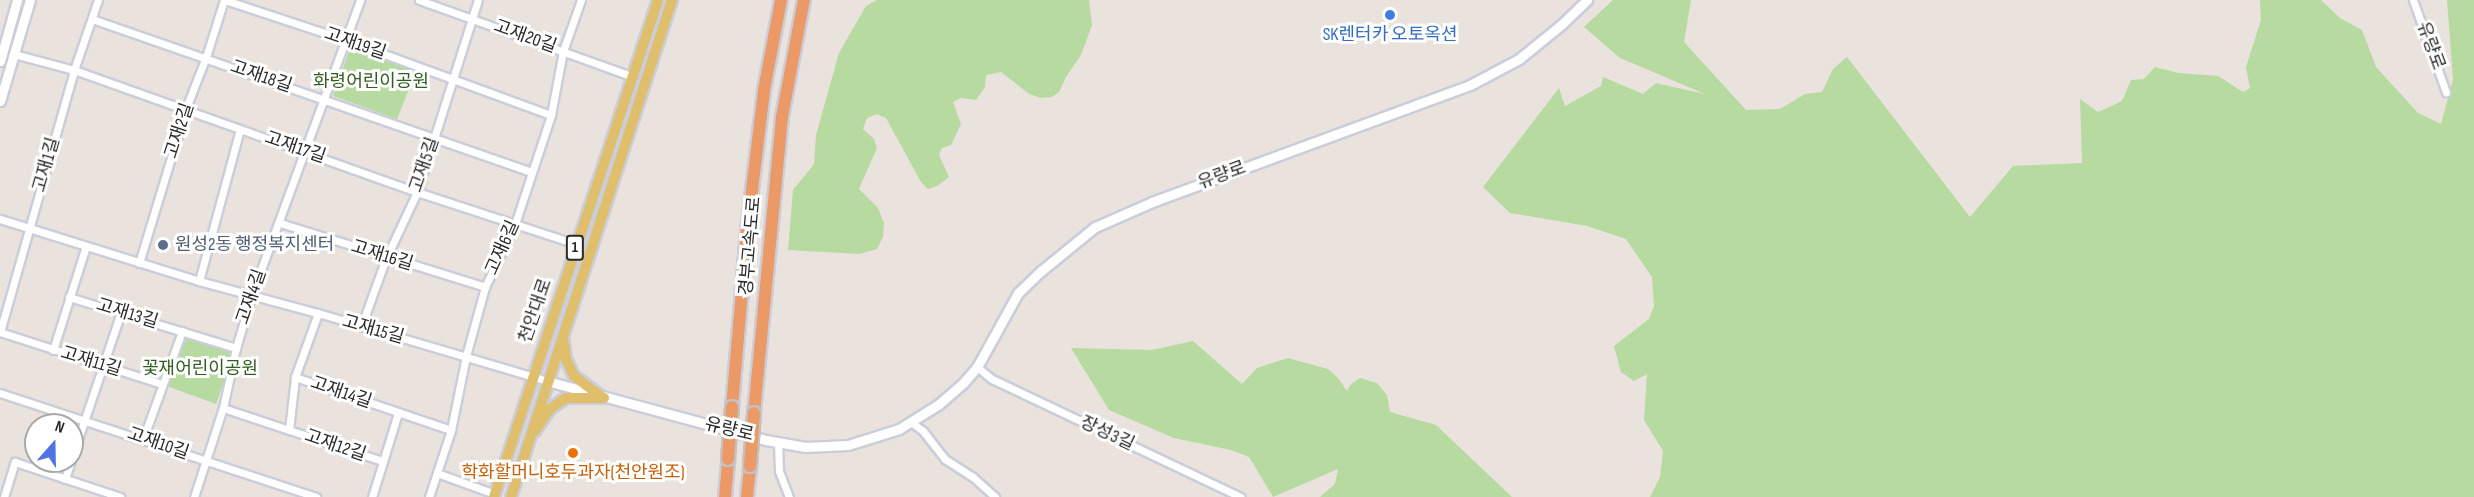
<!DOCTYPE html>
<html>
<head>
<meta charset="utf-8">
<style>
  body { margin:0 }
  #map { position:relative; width:2474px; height:497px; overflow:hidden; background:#eae3dd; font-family:"Sofia Sans Condensed","Noto Sans KR",sans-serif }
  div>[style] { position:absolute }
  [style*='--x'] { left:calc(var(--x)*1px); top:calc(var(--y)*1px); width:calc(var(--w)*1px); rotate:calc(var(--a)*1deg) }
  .green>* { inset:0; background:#b6da9f }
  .roads { filter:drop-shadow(2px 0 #cbced9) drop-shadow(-2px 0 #cbced9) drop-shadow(0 2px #cbced9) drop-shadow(0 -2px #cbced9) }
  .minor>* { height:7px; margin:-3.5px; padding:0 3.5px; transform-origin:3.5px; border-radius:3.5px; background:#fff }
  .tertiary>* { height:9px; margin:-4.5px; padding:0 4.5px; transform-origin:4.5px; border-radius:4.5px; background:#fff }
  .primary>* { height:10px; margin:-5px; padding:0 5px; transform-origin:5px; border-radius:5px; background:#dfbe6c }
  .motorway>* { height:12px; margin:-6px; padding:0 6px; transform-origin:6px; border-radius:6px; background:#eb9967 }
  .bridges { filter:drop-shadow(2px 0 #c3c3c3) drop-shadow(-2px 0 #c3c3c3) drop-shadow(0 2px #c3c3c3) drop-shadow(0 -2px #c3c3c3) }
  .motorway-bridge>* { height:12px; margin:-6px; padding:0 6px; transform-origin:6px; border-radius:6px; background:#eb9967 }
  .dots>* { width:16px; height:16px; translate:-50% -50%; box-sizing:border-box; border:3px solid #fff; border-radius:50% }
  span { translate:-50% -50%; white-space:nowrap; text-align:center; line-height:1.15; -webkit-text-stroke:6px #fff; paint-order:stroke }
  .shield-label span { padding:2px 4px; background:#fff; border:2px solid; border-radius:4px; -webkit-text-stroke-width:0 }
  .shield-label { font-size:16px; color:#292929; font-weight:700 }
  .shop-label { font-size:18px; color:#366cbe }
  .street-label { font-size:18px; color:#292929 }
  .park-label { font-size:18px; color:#315d22 }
  .service-label { font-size:18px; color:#4e5e75 }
  .left { translate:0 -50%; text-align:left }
  .food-label { font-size:18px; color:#c56008 }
  .north { position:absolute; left:24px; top:413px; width:60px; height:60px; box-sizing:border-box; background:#fff; border:2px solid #a9a9a9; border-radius:50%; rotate:20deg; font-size:16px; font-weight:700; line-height:24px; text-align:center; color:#292929 }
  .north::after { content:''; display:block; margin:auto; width:21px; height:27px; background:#4f73e4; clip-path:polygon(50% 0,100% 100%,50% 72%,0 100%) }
</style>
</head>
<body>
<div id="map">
  <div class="green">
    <div style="clip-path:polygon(877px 0,1089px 0,1092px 25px,1081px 55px,1066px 77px,1059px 92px,1052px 97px,1041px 98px,1029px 94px,1001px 72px,986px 75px,985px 87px,976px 100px,961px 98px,953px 102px,961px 124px,951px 145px,942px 148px,939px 155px,949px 177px,937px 186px,928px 189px,921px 182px,886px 118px,877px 114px,867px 118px,863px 129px,874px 139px,877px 148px,859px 189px,878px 208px,884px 223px,883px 237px,877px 249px,859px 254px,788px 250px,793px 190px,814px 164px,816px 135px,839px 53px,866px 6px)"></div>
    <div style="clip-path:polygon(1613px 0,1691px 0,1684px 42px,1746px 110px,1780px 109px,1805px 94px,1822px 92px,1833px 69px,1847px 57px,1970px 217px,2013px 166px,2082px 163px,2080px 99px,2098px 112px,2122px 101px,2131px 80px,2144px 79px,2155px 67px,2179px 73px,2218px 76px,2243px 92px,2250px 88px,2246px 67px,2261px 20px,2260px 0,2321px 0,2340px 18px,2362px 30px,2376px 67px,2418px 113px,2441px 124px,2453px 79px,2447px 0,2474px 0,2474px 497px,1650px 497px,1660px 477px,1663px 451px,1644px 420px,1647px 374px,1634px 381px,1621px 372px,1614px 346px,1649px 319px,1654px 306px,1652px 277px,1626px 239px,1587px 226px,1510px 213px,1483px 187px,1559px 88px,1565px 106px,1601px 86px,1603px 77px,1643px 94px,1656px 83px,1705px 94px,1620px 58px,1584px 27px)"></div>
    <div style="clip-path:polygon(354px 46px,417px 69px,397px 119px,333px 96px,350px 49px)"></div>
    <div style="clip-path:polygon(186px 336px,230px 351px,233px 357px,216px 404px,164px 385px,182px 339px)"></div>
    <div style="clip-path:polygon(1193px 341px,1242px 384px,1257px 368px,1288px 358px,1328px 369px,1338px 378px,1347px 391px,1351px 384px,1360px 378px,1377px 383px,1387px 395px,1390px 412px,1436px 425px,1512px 497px,1320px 497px,1335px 484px,1338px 469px,1273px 497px,1249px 457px,1231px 450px,1174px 438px,1109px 410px,1071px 348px,1152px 350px)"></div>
  </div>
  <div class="roads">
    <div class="minor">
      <div style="--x:225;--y:0;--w:127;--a:18.3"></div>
      <div style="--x:346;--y:40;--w:218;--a:20.1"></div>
      <div style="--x:419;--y:0;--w:225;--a:19.7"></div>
      <div style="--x:2413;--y:0;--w:98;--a:70.3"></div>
      <div style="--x:92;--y:19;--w:465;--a:19.2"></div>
      <div style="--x:14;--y:54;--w:62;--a:14.9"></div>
      <div style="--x:74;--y:70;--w:364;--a:19.6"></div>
      <div style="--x:417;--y:192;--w:167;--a:18.1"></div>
      <div style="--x:0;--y:219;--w:208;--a:17.3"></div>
      <div style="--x:199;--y:281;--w:123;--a:15.1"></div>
      <div style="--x:318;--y:313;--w:239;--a:16.5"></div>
      <div style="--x:280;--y:223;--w:215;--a:17.3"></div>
      <div style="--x:139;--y:263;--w:162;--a:-73.1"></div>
      <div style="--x:186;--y:108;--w:55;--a:-68.6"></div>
      <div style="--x:206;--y:57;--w:60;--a:-72.5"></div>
      <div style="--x:199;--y:281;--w:157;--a:-74.9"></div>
      <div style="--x:69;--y:297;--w:175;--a:17"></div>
      <div style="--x:361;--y:327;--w:73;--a:-70.1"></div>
      <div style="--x:386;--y:258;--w:73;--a:-64.8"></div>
      <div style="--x:417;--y:192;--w:201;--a:-72.4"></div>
      <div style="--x:0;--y:332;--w:272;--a:-74.2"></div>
      <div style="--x:74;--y:70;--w:74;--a:-71.1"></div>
      <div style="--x:0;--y:332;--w:170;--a:17.8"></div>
      <div style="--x:53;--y:350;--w:109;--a:-72.4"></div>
      <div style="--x:977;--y:367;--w:19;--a:39"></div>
      <div style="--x:992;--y:379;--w:275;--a:25.4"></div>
      <div style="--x:295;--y:377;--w:165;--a:18.8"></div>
      <div style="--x:0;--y:393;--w:333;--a:18.2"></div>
      <div style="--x:223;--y:408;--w:168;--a:18.4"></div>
      <div style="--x:911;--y:422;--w:15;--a:37"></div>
      <div style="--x:923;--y:431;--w:36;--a:52"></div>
      <div style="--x:945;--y:459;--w:33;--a:33"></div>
      <div style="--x:973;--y:477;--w:30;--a:42"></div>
      <div style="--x:289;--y:430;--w:53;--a:-83.5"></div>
      <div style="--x:295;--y:377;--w:68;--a:-70.2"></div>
      <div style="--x:143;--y:439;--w:115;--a:-70.1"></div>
      <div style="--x:778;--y:443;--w:28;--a:88"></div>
      <div style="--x:779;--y:471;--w:28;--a:69"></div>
      <div style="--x:72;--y:457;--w:153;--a:-71.3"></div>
      <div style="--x:437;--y:473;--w:62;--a:19.9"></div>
      <div style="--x:65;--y:479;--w:19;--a:-72"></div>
      <div style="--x:4;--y:497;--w:37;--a:-73"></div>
      <div style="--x:15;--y:462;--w:111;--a:18.4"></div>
      <div style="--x:194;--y:497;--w:94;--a:-72"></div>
      <div style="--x:223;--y:408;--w:61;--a:-77.8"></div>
      <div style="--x:236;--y:348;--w:56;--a:-73.5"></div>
      <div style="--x:252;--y:294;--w:313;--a:-69.8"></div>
      <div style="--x:372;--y:497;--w:88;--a:-72.8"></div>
      <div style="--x:429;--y:497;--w:71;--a:-71.8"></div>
      <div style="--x:451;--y:430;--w:76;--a:-78.5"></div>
      <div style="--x:466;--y:356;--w:72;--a:-74.6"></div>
      <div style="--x:485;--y:287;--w:70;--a:-64.5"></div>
      <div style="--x:515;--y:224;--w:115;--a:-71.7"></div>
      <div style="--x:551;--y:115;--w:65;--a:-79.4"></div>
      <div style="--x:563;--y:51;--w:54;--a:-70.6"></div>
    </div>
    <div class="tertiary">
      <div style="--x:0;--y:61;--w:63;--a:-74.4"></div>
      <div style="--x:0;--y:101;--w:105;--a:-73.5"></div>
      <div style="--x:547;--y:381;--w:227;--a:15.1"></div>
      <div style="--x:766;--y:440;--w:40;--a:10"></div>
      <div style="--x:805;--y:447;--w:43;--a:-2.7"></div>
      <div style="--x:848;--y:445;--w:53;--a:-17.4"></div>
      <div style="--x:899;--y:429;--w:47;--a:-32"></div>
      <div style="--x:939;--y:404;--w:33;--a:-41"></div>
      <div style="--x:964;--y:382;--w:20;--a:-49"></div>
      <div style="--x:977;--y:367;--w:85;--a:-61"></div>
      <div style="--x:1018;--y:293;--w:32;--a:-44"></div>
      <div style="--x:1041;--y:271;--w:70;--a:-39.2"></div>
      <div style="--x:1095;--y:227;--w:62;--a:-23.7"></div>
      <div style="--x:1152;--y:202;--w:339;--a:-20.2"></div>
      <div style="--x:1470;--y:85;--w:55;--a:-28"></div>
      <div style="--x:1519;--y:59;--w:55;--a:-39.1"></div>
      <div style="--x:1562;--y:24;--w:35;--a:-44"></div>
    </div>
    <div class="primary">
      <div style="--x:563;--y:337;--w:22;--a:82"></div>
      <div style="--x:566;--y:359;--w:19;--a:65"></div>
      <div style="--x:574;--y:376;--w:36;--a:37"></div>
      <div style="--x:535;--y:431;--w:27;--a:-56"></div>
      <div style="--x:550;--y:409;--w:19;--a:-35"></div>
      <div style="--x:566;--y:398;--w:38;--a:0"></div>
      <div style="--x:494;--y:497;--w:523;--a:-71.74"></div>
      <div style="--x:511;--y:497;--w:522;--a:-72.05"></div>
    </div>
    <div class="motorway">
      <div style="--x:732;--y:407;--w:177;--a:-85.1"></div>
      <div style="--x:747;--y:231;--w:142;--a:-83.1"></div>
      <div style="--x:764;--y:90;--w:92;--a:-79.3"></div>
      <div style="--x:754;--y:413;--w:297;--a:-84.6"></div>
      <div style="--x:782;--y:117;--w:119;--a:-79.4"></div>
      <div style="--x:725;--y:497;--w:38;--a:-85"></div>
      <div style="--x:747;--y:497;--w:31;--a:-84"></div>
    </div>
  </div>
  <div class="bridges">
    <div class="motorway-bridge">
      <div style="--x:728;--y:459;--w:52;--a:-85.6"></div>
      <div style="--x:750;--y:466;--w:53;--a:-85.7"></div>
    </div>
  </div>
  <div class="dots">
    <div style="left:1390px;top:15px;background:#3f7fe0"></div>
    <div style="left:163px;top:245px;background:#5c6f8a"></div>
    <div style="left:573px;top:453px;background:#e8710a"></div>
  </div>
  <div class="shield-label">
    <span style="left:575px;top:248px">1</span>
  </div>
  <div class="shop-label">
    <span style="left:1390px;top:35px">SK렌터카 오토옥션</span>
  </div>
  <div class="street-label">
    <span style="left:525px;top:37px;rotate:20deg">고재20길</span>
    <span style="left:355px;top:44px;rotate:19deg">고재19길</span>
    <span style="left:2430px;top:46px;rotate:70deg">유량로</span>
    <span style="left:261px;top:77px;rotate:19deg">고재18길</span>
    <span style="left:180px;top:131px;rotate:-72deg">고재2길</span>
    <span style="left:295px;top:148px;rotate:19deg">고재17길</span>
    <span style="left:47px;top:165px;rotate:-74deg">고재1길</span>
    <span style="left:425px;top:165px;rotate:-71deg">고재5길</span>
    <span style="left:1222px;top:176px;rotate:-20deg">유량로</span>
    <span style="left:751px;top:246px;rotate:-85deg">경부고속도로</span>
    <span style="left:503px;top:248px;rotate:-66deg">고재6길</span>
    <span style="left:382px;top:256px;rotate:17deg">고재16길</span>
    <span style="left:252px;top:297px;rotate:-71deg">고재4길</span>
    <span style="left:536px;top:311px;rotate:-71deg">천안대로</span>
    <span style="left:127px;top:314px;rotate:17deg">고재13길</span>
    <span style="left:373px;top:330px;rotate:16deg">고재15길</span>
    <span style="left:91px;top:362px;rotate:17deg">고재11길</span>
    <span style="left:341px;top:393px;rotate:19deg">고재14길</span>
    <span style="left:729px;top:430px;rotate:14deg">유량로</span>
    <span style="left:1107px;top:434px;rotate:25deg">장성3길</span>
    <span style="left:158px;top:444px;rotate:19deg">고재10길</span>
    <span style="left:335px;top:446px;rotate:19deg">고재12길</span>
  </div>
  <div class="park-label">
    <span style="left:371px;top:82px">화령어린이공원</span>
    <span style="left:200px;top:369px">꽃재어린이공원</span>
  </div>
  <div class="service-label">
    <span class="left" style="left:175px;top:245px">원성2동 행정복지센터</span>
  </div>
  <div class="food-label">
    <span style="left:573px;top:473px">학화할머니호두과자(천안원조)</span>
  </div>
  <div class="north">N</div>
</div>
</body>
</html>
